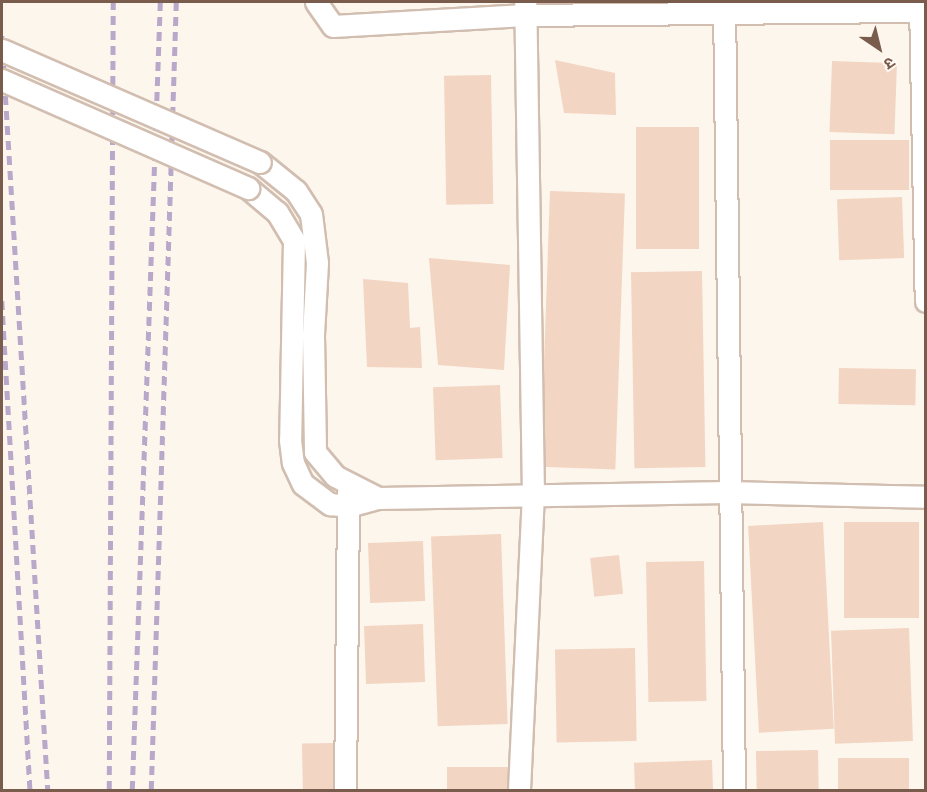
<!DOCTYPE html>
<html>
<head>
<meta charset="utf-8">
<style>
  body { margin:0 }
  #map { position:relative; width:927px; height:792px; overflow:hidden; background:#fdf6ec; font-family:"DM Sans","Noto Sans Devanagari",sans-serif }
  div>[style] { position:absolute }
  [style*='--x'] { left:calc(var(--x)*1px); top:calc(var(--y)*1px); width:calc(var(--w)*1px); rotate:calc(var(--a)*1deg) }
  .building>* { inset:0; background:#f3d5c3; transform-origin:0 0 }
  .roads { filter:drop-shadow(2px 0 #d1beb0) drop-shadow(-2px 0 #d1beb0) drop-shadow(0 2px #d1beb0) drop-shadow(0 -2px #d1beb0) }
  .minor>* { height:21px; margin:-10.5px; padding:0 10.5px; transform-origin:10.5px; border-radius:10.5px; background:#fff }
  .rail>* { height:4.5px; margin-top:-2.25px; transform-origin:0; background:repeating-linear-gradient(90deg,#b9a8c9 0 9px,transparent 0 15px) }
  .bridges { filter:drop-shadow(2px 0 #d1beb0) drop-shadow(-2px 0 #d1beb0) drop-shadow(0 2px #d1beb0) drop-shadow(0 -2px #d1beb0) }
  .minor-bridge>* { height:21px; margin:-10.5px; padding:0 10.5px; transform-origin:10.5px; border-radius:10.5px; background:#fff }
  span { translate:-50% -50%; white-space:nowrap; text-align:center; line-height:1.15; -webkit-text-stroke:5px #fffaf3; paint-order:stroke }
  .frame { position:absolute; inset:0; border:3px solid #7a5c4d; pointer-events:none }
  .north { position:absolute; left:849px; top:18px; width:60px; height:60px; -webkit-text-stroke:4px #fffaf3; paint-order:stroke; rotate:145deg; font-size:16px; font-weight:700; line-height:24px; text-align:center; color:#7a5c4d }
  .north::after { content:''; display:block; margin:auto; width:21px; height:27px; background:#7a5c4d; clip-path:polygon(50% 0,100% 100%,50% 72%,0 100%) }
</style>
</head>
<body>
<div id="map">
  <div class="building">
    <div style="clip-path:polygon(555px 60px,615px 73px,616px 115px,564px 113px)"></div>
    <div style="left:832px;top:61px;width:65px;height:71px;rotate:2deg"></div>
    <div style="left:491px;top:75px;width:129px;height:47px;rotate:89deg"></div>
    <div style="left:636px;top:127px;width:63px;height:122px"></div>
    <div style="left:830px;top:140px;width:79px;height:50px"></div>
    <div style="left:550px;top:191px;width:75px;height:276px;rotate:2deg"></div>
    <div style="left:902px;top:197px;width:61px;height:65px;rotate:88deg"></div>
    <div style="clip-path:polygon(429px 258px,510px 265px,504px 370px,438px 365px)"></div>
    <div style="left:702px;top:271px;width:196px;height:71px;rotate:89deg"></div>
    <div style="clip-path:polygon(363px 279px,408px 283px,410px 328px,420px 327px,422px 368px,367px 367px)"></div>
    <div style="left:839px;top:368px;width:77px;height:36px;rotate:1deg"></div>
    <div style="left:500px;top:385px;width:73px;height:67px;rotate:88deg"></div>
    <div style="left:823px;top:522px;width:207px;height:75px;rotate:87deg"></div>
    <div style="left:844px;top:522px;width:75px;height:96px"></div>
    <div style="left:501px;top:534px;width:190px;height:70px;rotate:88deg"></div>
    <div style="left:423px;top:541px;width:60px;height:55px;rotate:88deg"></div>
    <div style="left:619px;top:555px;width:39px;height:29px;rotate:84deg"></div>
    <div style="left:704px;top:561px;width:140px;height:58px;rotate:89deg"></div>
    <div style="left:423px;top:624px;width:58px;height:59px;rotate:88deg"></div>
    <div style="left:909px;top:628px;width:113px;height:78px;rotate:88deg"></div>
    <div style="left:635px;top:648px;width:93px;height:80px;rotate:89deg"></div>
    <div style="left:337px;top:743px;width:47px;height:35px;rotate:89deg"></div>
    <div style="left:818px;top:750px;width:40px;height:62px;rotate:89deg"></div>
    <div style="left:838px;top:758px;width:71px;height:32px"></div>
    <div style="left:712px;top:760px;width:30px;height:78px;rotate:88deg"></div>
    <div style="left:447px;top:767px;width:62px;height:23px"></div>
  </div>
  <div class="roads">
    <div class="minor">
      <div style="--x:316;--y:2;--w:29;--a:55"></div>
      <div style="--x:333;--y:26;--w:192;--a:-3.3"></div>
      <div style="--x:525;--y:15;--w:401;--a:-0.6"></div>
      <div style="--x:724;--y:2;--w:788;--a:89.27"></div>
      <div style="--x:920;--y:2;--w:299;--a:88.9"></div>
      <div style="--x:260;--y:162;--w:46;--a:38.9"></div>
      <div style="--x:296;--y:191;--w:27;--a:57"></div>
      <div style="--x:311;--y:214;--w:49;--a:83"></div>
      <div style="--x:317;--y:263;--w:72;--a:93.2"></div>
      <div style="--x:313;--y:335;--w:117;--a:89"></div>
      <div style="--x:315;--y:452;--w:31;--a:50"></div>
      <div style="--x:335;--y:476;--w:48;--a:27.1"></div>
      <div style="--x:248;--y:188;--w:38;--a:40"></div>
      <div style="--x:277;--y:212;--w:33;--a:59"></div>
      <div style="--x:294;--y:240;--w:200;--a:91.1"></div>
      <div style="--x:290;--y:440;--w:23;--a:83"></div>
      <div style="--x:293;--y:463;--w:23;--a:65"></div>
      <div style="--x:303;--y:484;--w:34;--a:37"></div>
      <div style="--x:330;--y:504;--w:18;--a:6"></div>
      <div style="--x:348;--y:506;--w:31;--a:-15"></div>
      <div style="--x:378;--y:498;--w:350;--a:-1"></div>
      <div style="--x:728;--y:492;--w:198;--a:1.4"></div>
      <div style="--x:345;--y:790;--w:298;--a:-89.4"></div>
      <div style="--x:519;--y:790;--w:295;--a:-87.3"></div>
      <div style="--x:533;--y:495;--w:493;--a:-90.9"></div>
    </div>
  </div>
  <div class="rail">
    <div style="--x:2;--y:36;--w:755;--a:86.51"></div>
    <div style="--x:2;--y:301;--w:490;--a:86.7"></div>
    <div style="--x:109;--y:790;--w:788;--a:-89.71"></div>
    <div style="--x:132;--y:790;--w:788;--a:-87.96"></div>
    <div style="--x:151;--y:790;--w:788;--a:-88.18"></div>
  </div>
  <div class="bridges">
    <div class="minor-bridge">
      <div style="--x:2;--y:50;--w:281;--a:23.5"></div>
      <div style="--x:2;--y:80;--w:269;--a:23.7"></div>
    </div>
  </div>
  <div class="frame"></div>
  <div class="north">उ</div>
</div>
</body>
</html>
